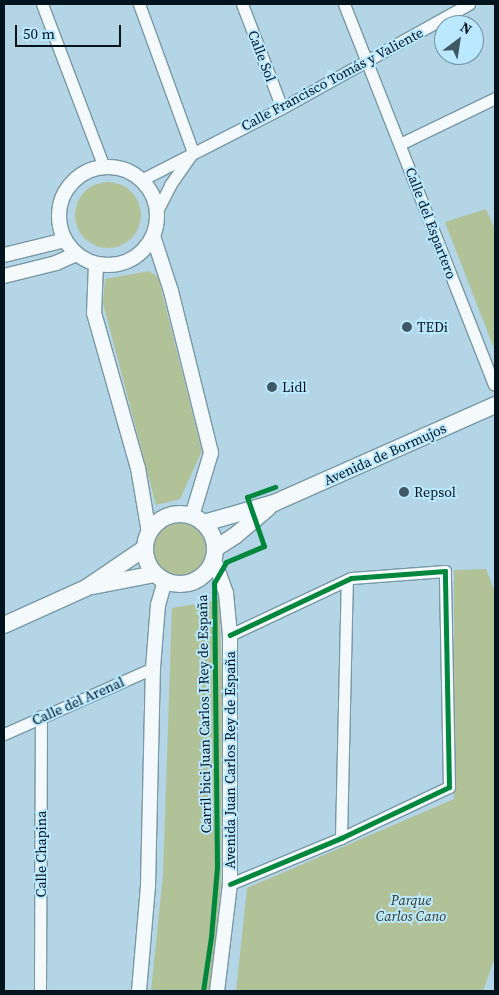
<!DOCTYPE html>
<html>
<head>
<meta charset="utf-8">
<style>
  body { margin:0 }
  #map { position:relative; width:499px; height:995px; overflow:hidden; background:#b3d5e6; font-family:"Source Serif 4",serif }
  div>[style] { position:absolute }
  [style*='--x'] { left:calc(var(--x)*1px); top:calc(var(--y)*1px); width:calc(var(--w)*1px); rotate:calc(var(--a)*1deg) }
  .green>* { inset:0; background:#b1c198 }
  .round { border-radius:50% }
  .roads { filter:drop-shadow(1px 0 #7898a7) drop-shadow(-1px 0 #7898a7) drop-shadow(0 1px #7898a7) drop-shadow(0 -1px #7898a7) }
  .minor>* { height:11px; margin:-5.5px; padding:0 5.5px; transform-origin:5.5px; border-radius:5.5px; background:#f4f9fb }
  .tertiary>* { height:14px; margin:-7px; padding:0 7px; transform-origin:7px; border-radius:7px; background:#f4f9fb }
  .tertiary>.ring { margin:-7px; padding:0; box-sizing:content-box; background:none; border:14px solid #f4f9fb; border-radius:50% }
  .secondary>* { height:16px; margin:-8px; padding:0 8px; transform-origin:8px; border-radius:8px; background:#f4f9fb }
  .secondary>.ring { margin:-8px; padding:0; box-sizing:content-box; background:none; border:16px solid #f4f9fb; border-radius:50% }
  .cycleway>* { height:5px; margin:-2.5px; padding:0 2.5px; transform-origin:2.5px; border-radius:2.5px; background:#00873e }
  .dots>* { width:14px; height:14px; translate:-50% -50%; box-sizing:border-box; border:2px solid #bae8ff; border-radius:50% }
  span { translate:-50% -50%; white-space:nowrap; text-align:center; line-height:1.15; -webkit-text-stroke:4px #bae8ff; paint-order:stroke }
  .street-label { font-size:14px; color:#00141e }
  .poi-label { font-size:14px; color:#00141e }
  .left { translate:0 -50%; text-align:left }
  .park-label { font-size:14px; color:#383821; font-style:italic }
  .frame { position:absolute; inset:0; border:5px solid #00141e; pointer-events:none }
  .north { position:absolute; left:434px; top:15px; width:50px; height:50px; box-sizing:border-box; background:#bae8ff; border:1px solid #7093a5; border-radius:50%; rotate:31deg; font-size:14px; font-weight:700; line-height:20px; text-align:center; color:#00141e }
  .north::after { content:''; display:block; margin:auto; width:18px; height:22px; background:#3f5864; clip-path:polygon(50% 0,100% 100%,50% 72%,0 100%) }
  .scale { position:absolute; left:15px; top:25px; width:106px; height:22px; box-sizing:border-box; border:2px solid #00141e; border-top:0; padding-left:6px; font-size:15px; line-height:18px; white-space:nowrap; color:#00141e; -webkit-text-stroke:4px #bae8ff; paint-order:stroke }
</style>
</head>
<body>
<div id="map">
  <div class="green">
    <div class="round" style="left:75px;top:182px;width:66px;height:66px"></div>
    <div style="clip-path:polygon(486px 209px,495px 229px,495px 351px,445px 222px)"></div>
    <div style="clip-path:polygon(149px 271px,158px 277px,202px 451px,180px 499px,156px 505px,103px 303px,105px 279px)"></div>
    <div class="round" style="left:153px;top:523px;width:54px;height:54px"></div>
    <div style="clip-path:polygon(486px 569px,495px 592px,495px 957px,483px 991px,236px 991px,247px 888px,454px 799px,454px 570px)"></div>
    <div style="clip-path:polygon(219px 600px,222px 673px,221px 883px,210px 991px,151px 991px,163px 875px,172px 608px)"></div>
  </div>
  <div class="roads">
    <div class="minor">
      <div style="--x:42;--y:4;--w:174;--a:69.2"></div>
      <div style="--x:139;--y:4;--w:158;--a:70"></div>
      <div style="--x:242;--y:4;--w:111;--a:69"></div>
      <div style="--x:344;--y:4;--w:409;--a:68.5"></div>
      <div style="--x:400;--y:144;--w:106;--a:-25.8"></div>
      <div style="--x:141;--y:180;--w:158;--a:-27.1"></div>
      <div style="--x:282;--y:108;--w:214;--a:-29.1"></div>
      <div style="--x:157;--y:211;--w:29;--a:-63"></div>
      <div style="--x:170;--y:185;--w:37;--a:-55"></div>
      <div style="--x:4;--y:734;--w:163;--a:-23.9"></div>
      <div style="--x:341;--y:838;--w:258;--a:-88.7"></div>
      <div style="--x:230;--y:884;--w:120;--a:-22.5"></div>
      <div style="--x:341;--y:838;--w:119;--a:-25.3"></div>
      <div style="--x:449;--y:787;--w:216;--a:-91.1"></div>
      <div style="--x:445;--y:571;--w:94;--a:175.7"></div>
      <div style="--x:351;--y:578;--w:134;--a:154.8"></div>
      <div style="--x:40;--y:991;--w:275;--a:-89.8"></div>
    </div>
    <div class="tertiary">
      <div class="ring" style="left:59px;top:167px;width:84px;height:84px"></div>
      <div style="--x:153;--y:236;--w:58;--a:71.9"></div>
      <div style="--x:171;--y:291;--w:167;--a:76.1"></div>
      <div style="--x:211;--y:453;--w:66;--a:106.8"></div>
      <div style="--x:4;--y:255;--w:63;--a:-13.8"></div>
      <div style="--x:96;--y:264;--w:49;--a:92.3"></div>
      <div style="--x:94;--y:313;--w:161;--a:74.2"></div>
      <div style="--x:138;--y:468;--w:66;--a:80.4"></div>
      <div style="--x:4;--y:276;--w:54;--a:-14"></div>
      <div style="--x:56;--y:263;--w:22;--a:-24"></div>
      <div style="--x:214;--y:560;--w:35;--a:70"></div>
      <div style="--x:226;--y:593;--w:42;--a:84.6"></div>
      <div style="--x:230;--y:635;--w:249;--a:90"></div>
      <div style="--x:230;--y:884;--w:108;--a:96.9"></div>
      <div style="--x:139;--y:991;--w:106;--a:-85.1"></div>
      <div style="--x:148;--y:885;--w:217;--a:-88.7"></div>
      <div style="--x:153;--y:668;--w:63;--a:-85.5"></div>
      <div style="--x:158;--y:605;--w:25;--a:-74"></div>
    </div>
    <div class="secondary">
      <div class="ring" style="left:145px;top:514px;width:54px;height:54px"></div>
      <div style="--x:204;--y:523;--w:73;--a:-15.9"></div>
      <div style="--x:274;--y:503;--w:242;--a:-23.9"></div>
      <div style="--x:216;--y:548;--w:24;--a:-33"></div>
      <div style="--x:236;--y:535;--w:42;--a:-40.2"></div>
      <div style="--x:93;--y:586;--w:63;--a:-11"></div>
      <div style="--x:4;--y:625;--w:90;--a:-24.3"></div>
      <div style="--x:86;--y:588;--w:71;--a:-34.1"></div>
    </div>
  </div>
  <div class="cycleway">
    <div style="--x:230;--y:884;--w:120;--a:-22.5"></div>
    <div style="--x:341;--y:838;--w:119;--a:-25.3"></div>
    <div style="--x:449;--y:787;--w:216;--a:-91.1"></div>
    <div style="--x:445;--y:571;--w:94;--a:175.7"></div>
    <div style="--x:351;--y:578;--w:134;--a:154.8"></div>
    <div style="--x:203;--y:991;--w:55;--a:-81.6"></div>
    <div style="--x:211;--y:937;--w:70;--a:-85.1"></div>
    <div style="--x:217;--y:867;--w:284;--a:-90.6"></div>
    <div style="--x:214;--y:583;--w:24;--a:-60"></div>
    <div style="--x:226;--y:562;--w:41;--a:-22.8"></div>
    <div style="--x:264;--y:546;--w:52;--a:-109.1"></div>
    <div style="--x:247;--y:497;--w:30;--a:-20"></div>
  </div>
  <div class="dots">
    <div style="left:407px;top:327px;background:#3f5864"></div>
    <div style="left:272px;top:387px;background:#3f5864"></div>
    <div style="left:404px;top:492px;background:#3f5864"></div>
  </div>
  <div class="street-label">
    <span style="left:262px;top:56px;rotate:69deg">Calle Sol</span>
    <span style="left:332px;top:79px;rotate:-28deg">Calle Francisco Tomás y Valiente</span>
    <span style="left:431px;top:223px;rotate:69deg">Calle del Espartero</span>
    <span style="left:385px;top:454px;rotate:-24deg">Avenida de Bormujos</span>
    <span style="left:78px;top:701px;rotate:-24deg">Calle del Arenal</span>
    <span style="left:204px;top:714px;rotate:-91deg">Carril bici Juan Carlos I Rey de España</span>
    <span style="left:230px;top:760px;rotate:-90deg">Avenida Juan Carlos Rey de España</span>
    <span style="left:41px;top:854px;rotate:-90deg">Calle Chapina</span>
  </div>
  <div class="poi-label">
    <span class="left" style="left:417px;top:327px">TEDi</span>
    <span class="left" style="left:282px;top:387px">Lidl</span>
    <span class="left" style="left:414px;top:492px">Repsol</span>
  </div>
  <div class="park-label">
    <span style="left:411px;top:908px">Parque<br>Carlos Cano</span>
  </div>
  <div class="frame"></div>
  <div class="north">N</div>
  <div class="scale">50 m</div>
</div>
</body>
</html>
